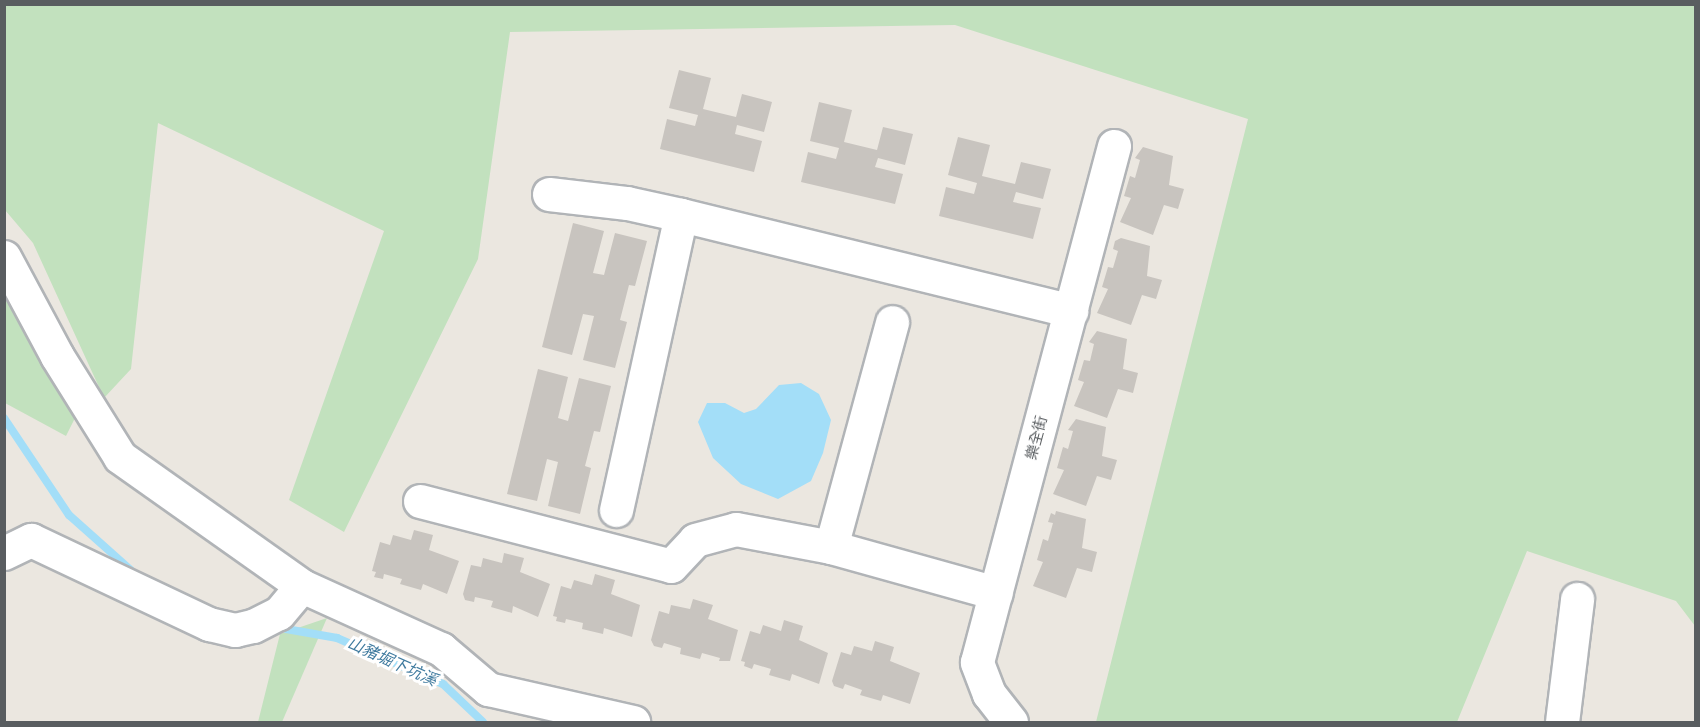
<!DOCTYPE html>
<html>
<head>
<meta charset="utf-8">
<style>
  body { margin:0 }
  #map { position:relative; width:1700px; height:727px; overflow:hidden; background:#ebe7e0; font-family:Rubik,"Noto Sans TC",sans-serif }
  div>[style] { position:absolute }
  [style*='--x'] { left:calc(var(--x)*1px); top:calc(var(--y)*1px); width:calc(var(--w)*1px); rotate:calc(var(--a)*1deg) }
  .green>* { inset:0; background:#c2e1be }
  .water>* { inset:0; background:#a3def8 }
  .stream>* { height:8px; margin:-4px; padding:0 4px; transform-origin:4px; border-radius:4px; background:#a3def8 }
  .building>* { inset:0; background:#c8c4bf }
  .roads { filter:drop-shadow(2px 0 #b1b4b7) drop-shadow(-2px 0 #b1b4b7) drop-shadow(0 2px #b1b4b7) drop-shadow(0 -2px #b1b4b7) }
  .minor>* { height:33px; margin:-16.5px; padding:0 16.5px; transform-origin:16.5px; border-radius:16.5px; background:#fff }
  span { translate:-50% -50%; white-space:nowrap; text-align:center; line-height:1.15; -webkit-text-stroke:6px #fff; paint-order:stroke }
  .street-label { font-size:15px; color:#595d60 }
  .water-label { font-size:16px; color:#407b9f; font-style:italic }
  .frame { position:absolute; inset:0; border:6px solid #595d60; pointer-events:none }
</style>
</head>
<body>
<div id="map">
  <div class="green">
    <div style="clip-path:polygon(4px 5px,1695px 5px,1695px 626px,1676px 601px,1527px 551px,1457px 722px,1096px 722px,1248px 119px,955px 25px,510px 32px,478px 259px,344px 532px,289px 500px,384px 231px,158px 123px,131px 369px,104px 398px,33px 243px,5px 210px)"></div>
    <div style="clip-path:polygon(4px 286px,79px 410px,66px 436px,5px 403px)"></div>
    <div style="clip-path:polygon(327px 618px,282px 722px,258px 722px,280px 634px)"></div>
  </div>
  <div class="water">
    <div style="clip-path:polygon(801px 383px,819px 394px,831px 420px,823px 453px,811px 481px,778px 499px,741px 484px,713px 458px,698px 422px,707px 403px,725px 403px,744px 413px,756px 409px,779px 385px)"></div>
  </div>
  <div class="stream">
    <div style="--x:4;--y:418;--w:117;--a:56.2"></div>
    <div style="--x:69;--y:515;--w:87;--a:41.7"></div>
    <div style="--x:286;--y:629;--w:52;--a:10"></div>
    <div style="--x:337;--y:638;--w:116;--a:23.5"></div>
    <div style="--x:443;--y:684;--w:55;--a:43.5"></div>
  </div>
  <div class="building">
    <div style="clip-path:polygon(679px 70px,711px 78px,703px 109px,736px 117px,742px 94px,772px 102px,764px 132px,737px 125px,735px 134px,762px 141px,754px 172px,660px 149px,667px 119px,695px 126px,698px 115px,669px 108px)"></div>
    <div style="clip-path:polygon(819px 102px,852px 110px,844px 142px,877px 150px,883px 127px,913px 134px,905px 165px,878px 158px,875px 167px,903px 174px,895px 204px,801px 182px,808px 152px,836px 159px,839px 148px,810px 141px)"></div>
    <div style="clip-path:polygon(958px 137px,990px 145px,982px 176px,1015px 184px,1021px 162px,1051px 169px,1043px 199px,1016px 192px,1013px 202px,1041px 208px,1033px 239px,939px 216px,946px 187px,974px 194px,977px 183px,948px 175px)"></div>
    <div style="clip-path:polygon(1143px 147px,1173px 156px,1169px 185px,1184px 189px,1178px 209px,1164px 205px,1153px 235px,1120px 222px,1131px 198px,1124px 196px,1130px 176px,1135px 178px,1140px 160px,1135px 158px)"></div>
    <div style="clip-path:polygon(573px 223px,604px 231px,593px 273px,604px 275px,615px 233px,647px 241px,635px 286px,629px 285px,620px 320px,627px 322px,615px 368px,583px 360px,594px 316px,583px 314px,572px 355px,542px 347px)"></div>
    <div style="clip-path:polygon(1121px 238px,1150px 246px,1147px 276px,1162px 280px,1156px 299px,1142px 295px,1131px 325px,1097px 313px,1108px 289px,1102px 287px,1108px 267px,1113px 268px,1118px 251px,1113px 249px,1115px 241px)"></div>
    <div style="clip-path:polygon(1097px 331px,1127px 339px,1123px 369px,1138px 373px,1133px 393px,1118px 389px,1107px 418px,1074px 406px,1084px 382px,1078px 380px,1084px 360px,1090px 361px,1094px 344px,1089px 342px)"></div>
    <div style="clip-path:polygon(538px 369px,568px 377px,558px 418px,568px 421px,579px 378px,611px 386px,600px 432px,594px 431px,585px 466px,591px 468px,580px 514px,548px 506px,558px 462px,547px 459px,537px 501px,507px 494px)"></div>
    <div style="clip-path:polygon(1076px 419px,1106px 427px,1102px 456px,1117px 460px,1111px 480px,1097px 476px,1086px 506px,1053px 494px,1064px 470px,1057px 468px,1063px 447px,1068px 449px,1073px 431px,1068px 430px)"></div>
    <div style="clip-path:polygon(1056px 511px,1086px 519px,1082px 548px,1097px 552px,1092px 572px,1077px 568px,1066px 598px,1033px 586px,1043px 562px,1037px 560px,1043px 539px,1048px 541px,1053px 523px,1048px 522px,1051px 513px,1055px 515px)"></div>
    <div style="clip-path:polygon(414px 530px,433px 535px,429px 550px,459px 561px,447px 594px,423px 584px,421px 590px,400px 584px,402px 579px,384px 574px,383px 579px,374px 577px,376px 572px,372px 571px,380px 542px,390px 545px,393px 535px,411px 540px)"></div>
    <div style="clip-path:polygon(504px 553px,524px 558px,520px 572px,550px 584px,538px 617px,513px 606px,512px 613px,491px 607px,493px 601px,475px 597px,474px 602px,465px 600px,463px 594px,471px 565px,481px 567px,483px 558px,502px 563px)"></div>
    <div style="clip-path:polygon(595px 574px,615px 580px,611px 594px,640px 605px,632px 637px,604px 628px,603px 634px,582px 629px,583px 623px,566px 619px,565px 623px,556px 621px,557px 617px,553px 616px,561px 586px,571px 589px,574px 580px,592px 585px)"></div>
    <div style="clip-path:polygon(693px 599px,713px 605px,708px 619px,738px 630px,730px 661px,719px 661px,720px 658px,702px 653px,700px 659px,680px 654px,681px 648px,664px 643px,662px 648px,654px 646px,651px 640px,659px 611px,669px 614px,671px 605px,690px 609px)"></div>
    <div style="clip-path:polygon(784px 620px,803px 626px,799px 640px,828px 653px,819px 684px,792px 674px,790px 681px,769px 675px,771px 669px,754px 664px,752px 669px,744px 666px,745px 662px,741px 661px,750px 631px,760px 634px,763px 625px,781px 631px)"></div>
    <div style="clip-path:polygon(875px 641px,894px 647px,890px 661px,920px 673px,910px 704px,883px 695px,881px 701px,860px 695px,862px 690px,845px 684px,843px 689px,834px 686px,832px 681px,841px 652px,851px 655px,854px 646px,872px 651px)"></div>
  </div>
  <div class="roads">
    <div class="minor">
      <div style="--x:549;--y:194;--w:79;--a:6.6"></div>
      <div style="--x:627;--y:203;--w:55;--a:12.5"></div>
      <div style="--x:681;--y:215;--w:402;--a:13.8"></div>
      <div style="--x:4;--y:257;--w:112;--a:61.8"></div>
      <div style="--x:57;--y:356;--w:119;--a:58"></div>
      <div style="--x:120;--y:457;--w:223;--a:35.3"></div>
      <div style="--x:420;--y:501;--w:259;--a:14.5"></div>
      <div style="--x:671;--y:566;--w:35;--a:-47"></div>
      <div style="--x:695;--y:540;--w:42;--a:-15"></div>
      <div style="--x:736;--y:529;--w:97;--a:10.7"></div>
      <div style="--x:831;--y:547;--w:171;--a:15.6"></div>
      <div style="--x:616;--y:510;--w:302;--a:-77.6"></div>
      <div style="--x:831;--y:547;--w:233;--a:-74.8"></div>
      <div style="--x:4;--y:553;--w:30;--a:-26"></div>
      <div style="--x:31;--y:540;--w:197;--a:25.3"></div>
      <div style="--x:209;--y:624;--w:27;--a:13"></div>
      <div style="--x:235;--y:630;--w:18;--a:-13"></div>
      <div style="--x:253;--y:626;--w:29;--a:-27"></div>
      <div style="--x:279;--y:613;--w:35;--a:-50"></div>
      <div style="--x:302;--y:586;--w:153;--a:24.4"></div>
      <div style="--x:441;--y:649;--w:62;--a:40.4"></div>
      <div style="--x:488;--y:689;--w:149;--a:12.8"></div>
      <div style="--x:1011;--y:722;--w:36;--a:-128"></div>
      <div style="--x:989;--y:694;--w:34;--a:-111"></div>
      <div style="--x:977;--y:662;--w:534;--a:-75.13"></div>
      <div style="--x:1562;--y:722;--w:124;--a:-83"></div>
    </div>
  </div>
  <div class="street-label">
    <span style="left:1037px;top:438px;rotate:-75deg">樂全街</span>
  </div>
  <div class="water-label">
    <span style="left:392px;top:662px;rotate:24deg">山豬堀下坑溪</span>
  </div>
  <div class="frame"></div>
</div>
</body>
</html>
